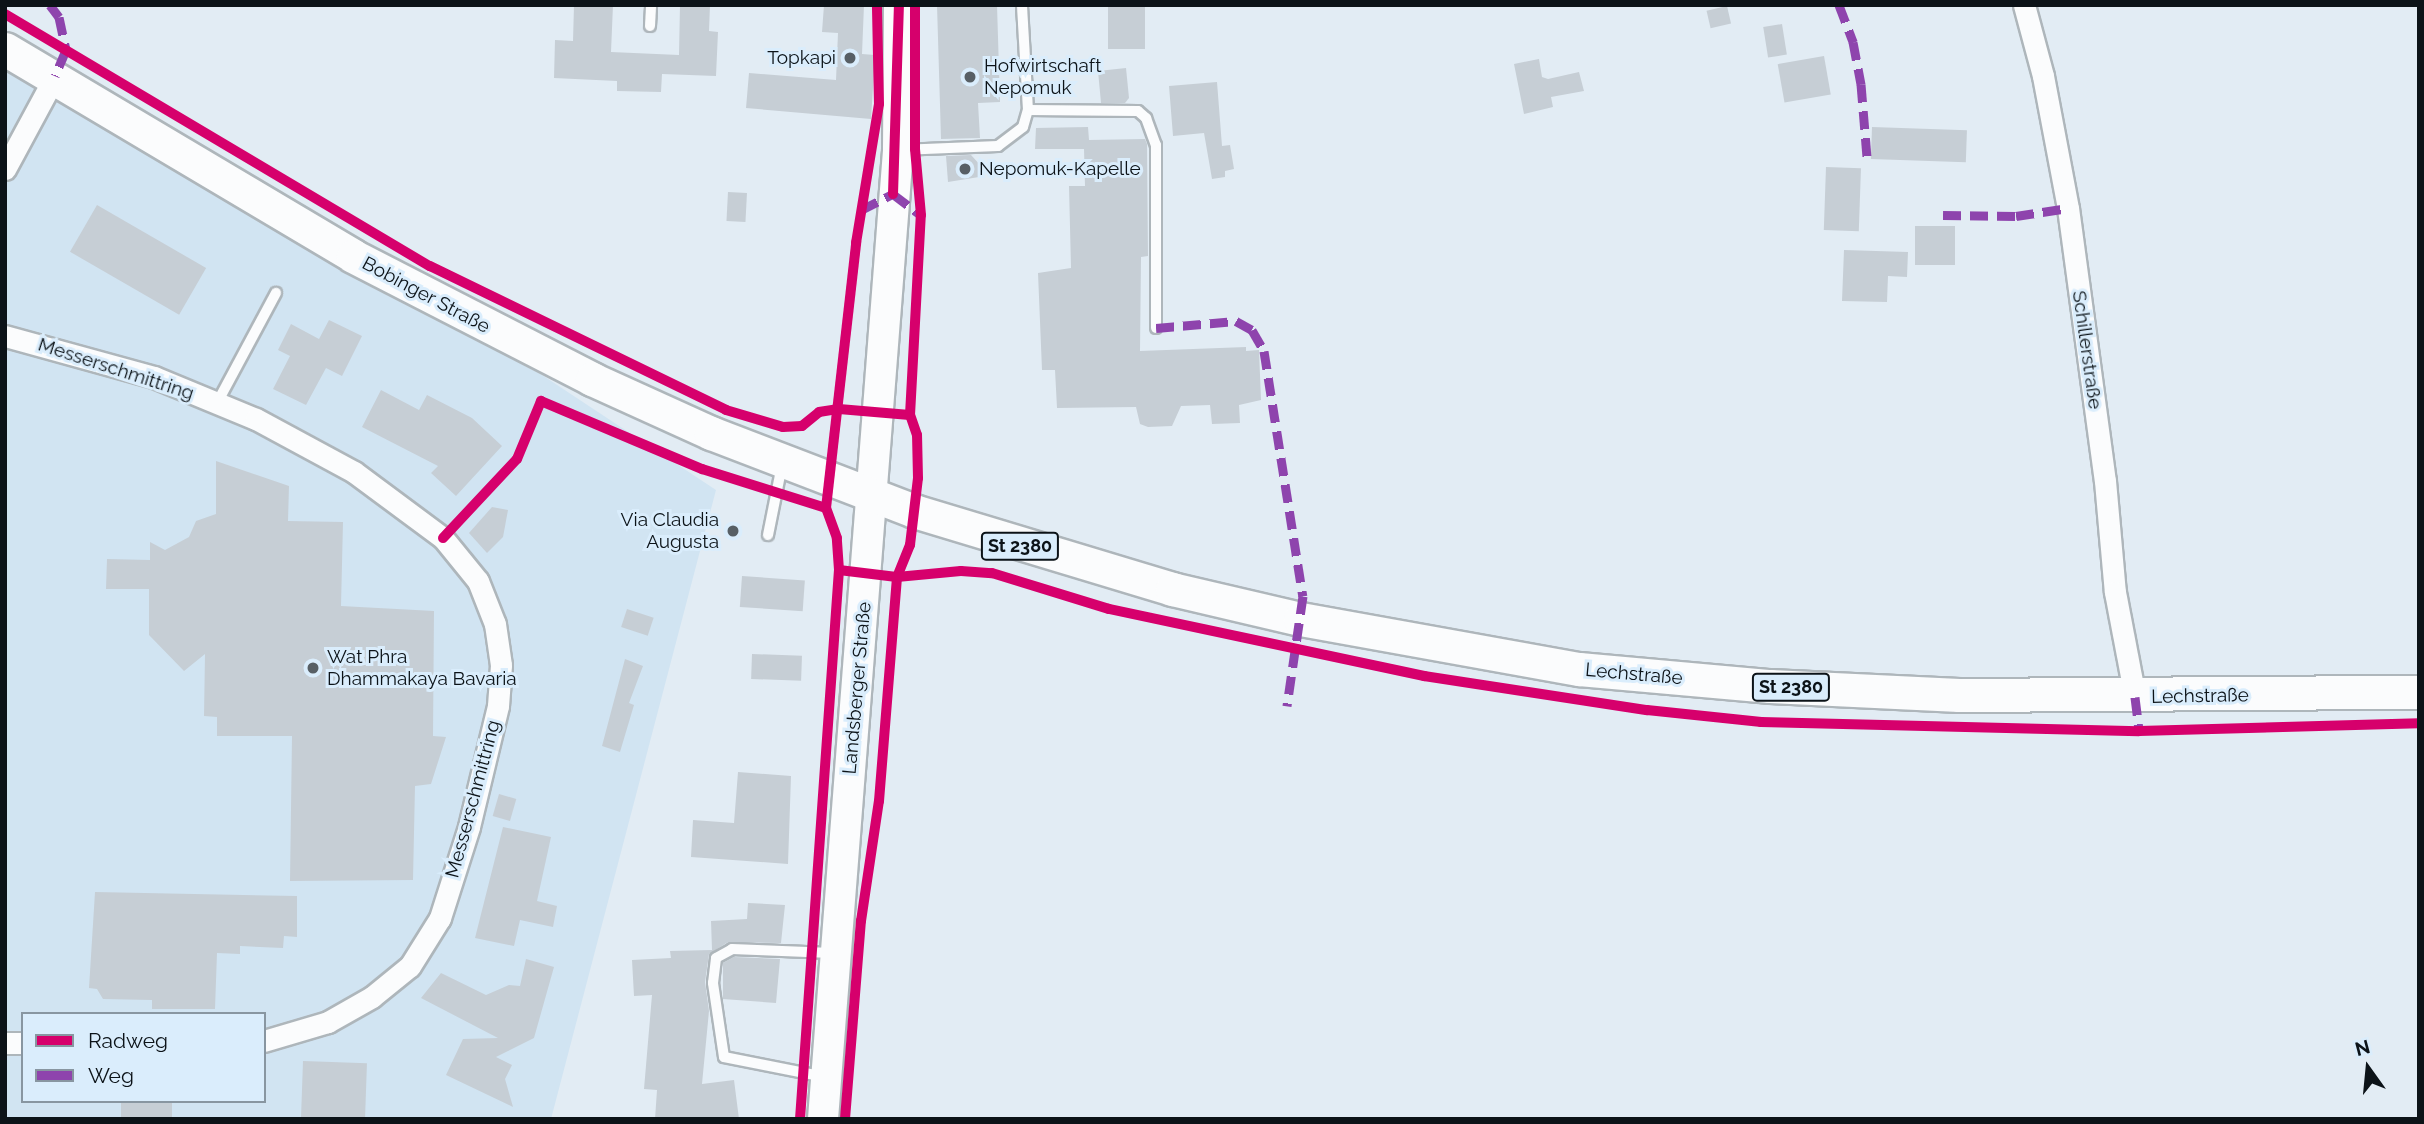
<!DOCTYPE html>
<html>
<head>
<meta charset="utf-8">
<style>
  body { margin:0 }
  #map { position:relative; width:2424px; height:1124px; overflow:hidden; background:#e2ecf4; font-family:Raleway,sans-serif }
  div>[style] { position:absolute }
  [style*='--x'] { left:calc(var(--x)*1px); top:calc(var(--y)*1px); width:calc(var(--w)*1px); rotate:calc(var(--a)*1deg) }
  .built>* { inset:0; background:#d1e4f2 }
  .building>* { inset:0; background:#c6ced5; transform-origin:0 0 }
  .roads { filter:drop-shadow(2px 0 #aeb6bb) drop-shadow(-2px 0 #aeb6bb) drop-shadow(0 2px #aeb6bb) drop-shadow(0 -2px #aeb6bb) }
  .lane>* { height:10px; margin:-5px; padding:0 5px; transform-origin:5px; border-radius:5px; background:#fbfcfd }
  .street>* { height:21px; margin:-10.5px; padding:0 10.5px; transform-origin:10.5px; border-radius:10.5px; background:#fbfcfd }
  .secondary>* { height:30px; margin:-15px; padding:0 15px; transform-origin:15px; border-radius:15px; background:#fbfcfd }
  .primary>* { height:33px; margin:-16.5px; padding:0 16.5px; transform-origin:16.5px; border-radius:16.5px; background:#fbfcfd }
  .quiet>* { height:9px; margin-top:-4.5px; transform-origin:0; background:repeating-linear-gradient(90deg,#8e44ad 0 18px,transparent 0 27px) }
  .cycleway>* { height:10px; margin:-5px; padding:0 5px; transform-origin:5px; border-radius:5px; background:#d6006c }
  .dots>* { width:19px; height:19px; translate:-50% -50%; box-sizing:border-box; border:4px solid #daedfc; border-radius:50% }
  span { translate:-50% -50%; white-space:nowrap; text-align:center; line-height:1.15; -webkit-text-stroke:6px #daedfc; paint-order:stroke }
  .shield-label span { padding:2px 5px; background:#daedfc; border:2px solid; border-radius:5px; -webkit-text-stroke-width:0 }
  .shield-label { font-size:18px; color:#0c1318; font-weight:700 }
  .poi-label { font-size:19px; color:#0c1318 }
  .right { translate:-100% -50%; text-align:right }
  .left { translate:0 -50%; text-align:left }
  .street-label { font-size:19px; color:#0c1318 }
  .frame { position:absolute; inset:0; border:7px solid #0c1318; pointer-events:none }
  .legend { position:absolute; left:21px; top:1012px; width:245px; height:91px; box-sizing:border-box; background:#daedfc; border:2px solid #8896a1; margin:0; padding:9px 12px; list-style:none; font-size:21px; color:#0c1318 }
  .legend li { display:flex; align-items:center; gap:14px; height:35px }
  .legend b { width:35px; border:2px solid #8896a1 }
  .north { position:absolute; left:2333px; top:1033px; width:70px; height:70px; -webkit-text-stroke:5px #daedfc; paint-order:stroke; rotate:345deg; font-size:19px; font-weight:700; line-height:28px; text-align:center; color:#0c1318 }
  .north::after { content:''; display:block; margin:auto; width:24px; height:32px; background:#0c1318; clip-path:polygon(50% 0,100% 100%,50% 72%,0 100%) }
</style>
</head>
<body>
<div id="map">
  <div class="built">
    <div style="clip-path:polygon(evenodd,5px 66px,349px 271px,542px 375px,716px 490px,551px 1119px,5px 1119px,5px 66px,23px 1014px,264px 1014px,264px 1101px,23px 1101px,23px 1014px)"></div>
  </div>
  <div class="building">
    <div style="clip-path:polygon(574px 5px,613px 5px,611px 52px,679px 55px,680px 5px,710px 5px,709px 31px,718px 32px,716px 76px,662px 74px,661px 92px,617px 91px,617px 81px,554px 78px,555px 40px,573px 41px)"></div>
    <div style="clip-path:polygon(824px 5px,864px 5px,862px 54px,875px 55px,871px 119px,746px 108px,749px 73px,836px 80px,838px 33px,822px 32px)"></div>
    <div style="clip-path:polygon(937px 5px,997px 5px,1000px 102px,978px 103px,980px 138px,941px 139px)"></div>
    <div style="left:1108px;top:5px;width:37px;height:44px"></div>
    <div style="left:1727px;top:6px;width:18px;height:21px;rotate:77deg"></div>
    <div style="left:1782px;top:24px;width:31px;height:19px;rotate:81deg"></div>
    <div style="left:1824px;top:56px;width:39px;height:47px;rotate:80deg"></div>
    <div style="clip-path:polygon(1539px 59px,1542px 77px,1548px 79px,1579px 72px,1584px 91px,1551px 97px,1553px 107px,1524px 114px,1514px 64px)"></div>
    <div style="clip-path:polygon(1126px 68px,1129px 98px,1125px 103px,1101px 103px,1098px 71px)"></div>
    <div style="clip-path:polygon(1217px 82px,1222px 146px,1230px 145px,1234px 169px,1225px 171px,1225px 177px,1212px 179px,1204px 133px,1173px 136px,1169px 86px)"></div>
    <div style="clip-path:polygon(1088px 127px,1089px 140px,1145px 139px,1147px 144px,1148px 256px,1141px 257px,1140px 351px,1246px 347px,1246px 351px,1259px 350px,1261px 400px,1239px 405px,1240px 423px,1212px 424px,1210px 405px,1181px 406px,1172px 426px,1148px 427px,1140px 424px,1136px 407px,1057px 408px,1055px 370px,1042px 370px,1038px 273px,1071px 268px,1069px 186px,1085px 186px,1084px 149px,1035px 149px,1036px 128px)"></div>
    <div style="left:1872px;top:127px;width:95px;height:32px;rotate:2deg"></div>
    <div style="clip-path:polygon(971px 155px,982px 167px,979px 177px,948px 182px,946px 156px)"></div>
    <div style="left:1826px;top:167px;width:35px;height:63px;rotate:2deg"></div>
    <div style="left:728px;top:192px;width:19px;height:29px;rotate:3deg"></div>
    <div style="left:97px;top:205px;width:126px;height:54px;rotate:30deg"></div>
    <div style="left:1915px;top:226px;width:40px;height:39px"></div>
    <div style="clip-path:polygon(1844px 250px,1908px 252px,1907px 277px,1888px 276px,1887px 302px,1842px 301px)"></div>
    <div style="clip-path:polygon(329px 320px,362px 336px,342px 376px,326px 368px,306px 405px,273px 389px,290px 356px,278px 350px,291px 324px,319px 339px)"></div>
    <div style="clip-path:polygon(381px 390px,419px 410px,427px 395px,472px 418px,502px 446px,456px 496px,431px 473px,438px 466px,362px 427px)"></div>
    <div style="clip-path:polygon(216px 461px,289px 486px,288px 521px,343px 522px,341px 606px,434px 611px,433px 736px,446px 737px,431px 784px,415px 786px,413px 880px,290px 881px,292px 736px,217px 736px,217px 717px,204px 716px,205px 654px,184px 671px,149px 635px,149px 589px,106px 589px,107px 559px,150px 560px,150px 542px,165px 550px,189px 537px,196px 521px,216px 514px)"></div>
    <div style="clip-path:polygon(492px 507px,508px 510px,503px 537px,487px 553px,469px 533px)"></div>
    <div style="left:742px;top:576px;width:63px;height:31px;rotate:4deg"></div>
    <div style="left:627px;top:609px;width:28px;height:19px;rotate:18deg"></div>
    <div style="left:752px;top:654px;width:50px;height:25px;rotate:2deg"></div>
    <div style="clip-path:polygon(625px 659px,643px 666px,629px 703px,634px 705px,620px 752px,602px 746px)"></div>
    <div style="clip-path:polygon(738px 772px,791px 776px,788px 864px,691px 857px,693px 820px,734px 823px)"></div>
    <div style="left:499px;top:794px;width:18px;height:23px;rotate:16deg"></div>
    <div style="clip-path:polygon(503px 827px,551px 837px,537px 901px,557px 906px,553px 927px,520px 920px,514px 946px,475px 938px)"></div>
    <div style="clip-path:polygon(95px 892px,297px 896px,297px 937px,284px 936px,283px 948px,240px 946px,240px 954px,217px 953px,215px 1009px,152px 1009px,152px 1000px,103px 999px,97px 989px,89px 988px)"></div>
    <div style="clip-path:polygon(748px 903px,785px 905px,781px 943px,728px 942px,709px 954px,705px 982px,709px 1011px,702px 1084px,734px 1080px,739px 1119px,655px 1119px,657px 1090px,644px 1089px,652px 995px,634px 996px,632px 960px,671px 958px,670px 951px,712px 950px,711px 921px,747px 919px)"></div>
    <div style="clip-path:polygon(734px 957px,780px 959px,776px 1003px,723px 999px,723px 963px)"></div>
    <div style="clip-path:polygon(526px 959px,554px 967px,534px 1038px,496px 1057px,512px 1065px,505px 1079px,513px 1107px,446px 1075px,463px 1039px,498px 1038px,421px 998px,441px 973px,486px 995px,509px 985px,520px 986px)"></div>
    <div style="left:303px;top:1061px;width:64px;height:58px;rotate:2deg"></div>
    <div style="left:121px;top:1101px;width:51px;height:18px"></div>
  </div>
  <div class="roads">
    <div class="lane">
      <div style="--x:650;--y:26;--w:21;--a:-87"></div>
      <div style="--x:1028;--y:110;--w:110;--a:0.5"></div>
      <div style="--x:1138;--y:111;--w:11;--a:41"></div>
      <div style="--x:1146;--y:118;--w:29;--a:70"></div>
      <div style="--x:1156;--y:145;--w:183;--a:90"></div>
      <div style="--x:900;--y:150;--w:98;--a:-2.3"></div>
      <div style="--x:998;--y:146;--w:31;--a:-37"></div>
      <div style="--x:1023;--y:127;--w:18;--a:-74"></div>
      <div style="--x:1028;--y:110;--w:105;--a:-93.3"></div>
      <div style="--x:217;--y:403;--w:125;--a:-61.8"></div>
      <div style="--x:768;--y:535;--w:71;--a:-78.7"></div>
      <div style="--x:825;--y:1077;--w:103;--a:-168.8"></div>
      <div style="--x:724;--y:1057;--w:75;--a:-98.5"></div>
      <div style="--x:713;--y:983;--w:25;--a:-83"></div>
      <div style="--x:716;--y:958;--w:18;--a:-29"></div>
      <div style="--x:732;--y:949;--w:100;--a:2.3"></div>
    </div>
    <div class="street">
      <div style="--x:2024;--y:5;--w:73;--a:75"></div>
      <div style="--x:2043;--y:76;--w:134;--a:79.3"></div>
      <div style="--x:2068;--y:208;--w:275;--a:82.3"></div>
      <div style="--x:2105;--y:481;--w:111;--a:84.9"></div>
      <div style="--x:2115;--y:592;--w:107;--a:79.2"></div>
      <div style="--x:5;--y:169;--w:106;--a:-61.7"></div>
      <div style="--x:5;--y:336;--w:155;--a:15.4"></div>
      <div style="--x:154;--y:377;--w:110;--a:22.4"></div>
      <div style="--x:256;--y:419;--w:111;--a:28.4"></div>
      <div style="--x:354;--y:472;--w:111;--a:36.6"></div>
      <div style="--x:443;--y:538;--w:55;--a:50.9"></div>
      <div style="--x:478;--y:581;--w:46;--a:68.4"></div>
      <div style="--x:495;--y:624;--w:41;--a:81.7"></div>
      <div style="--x:501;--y:665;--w:41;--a:94.2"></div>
      <div style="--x:498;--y:706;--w:124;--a:103.5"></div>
      <div style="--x:469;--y:827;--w:96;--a:107.7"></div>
      <div style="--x:440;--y:918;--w:57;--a:122"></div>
      <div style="--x:410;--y:966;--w:49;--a:140.8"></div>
      <div style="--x:372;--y:997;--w:51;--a:150.4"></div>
      <div style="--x:328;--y:1022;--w:67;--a:163.5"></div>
      <div style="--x:5;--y:1043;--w:18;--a:0"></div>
    </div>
    <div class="secondary">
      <div style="--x:823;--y:1119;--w:972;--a:-85.57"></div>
      <div style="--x:898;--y:150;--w:145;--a:-89.6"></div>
    </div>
    <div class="primary">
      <div style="--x:5;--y:49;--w:405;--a:30.7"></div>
      <div style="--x:353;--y:256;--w:269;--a:27.2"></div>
      <div style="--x:592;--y:379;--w:131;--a:24.4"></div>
      <div style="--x:711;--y:433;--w:217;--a:21"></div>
      <div style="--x:914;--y:511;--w:270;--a:16.8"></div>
      <div style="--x:1172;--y:589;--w:131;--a:13.2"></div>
      <div style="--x:1300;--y:619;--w:283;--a:10.2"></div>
      <div style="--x:1579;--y:669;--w:192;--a:5.1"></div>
      <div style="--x:1770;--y:686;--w:189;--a:2.7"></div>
      <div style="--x:1959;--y:695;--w:460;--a:-0.4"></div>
    </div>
  </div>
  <div class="quiet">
    <div style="--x:50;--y:5;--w:15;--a:53"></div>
    <div style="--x:59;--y:17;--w:34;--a:78"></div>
    <div style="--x:66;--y:50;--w:28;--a:113"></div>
    <div style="--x:1839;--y:5;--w:40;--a:69"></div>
    <div style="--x:1853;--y:42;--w:43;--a:79.2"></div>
    <div style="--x:1861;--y:84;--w:73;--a:85.3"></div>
    <div style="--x:861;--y:210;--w:36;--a:-27"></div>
    <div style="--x:893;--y:194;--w:35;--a:37"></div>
    <div style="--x:1943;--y:215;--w:73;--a:0.8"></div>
    <div style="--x:2016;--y:216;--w:53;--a:-8.7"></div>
    <div style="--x:1156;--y:328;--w:80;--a:-5"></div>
    <div style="--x:1236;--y:321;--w:18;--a:29"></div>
    <div style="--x:1252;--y:330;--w:24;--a:60"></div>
    <div style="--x:1264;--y:351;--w:248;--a:81"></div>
    <div style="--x:1303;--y:596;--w:111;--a:98.3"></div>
    <div style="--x:2135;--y:697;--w:34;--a:83"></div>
  </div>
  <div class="cycleway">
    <div style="--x:5;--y:14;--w:494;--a:30.7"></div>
    <div style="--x:430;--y:266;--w:329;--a:25.9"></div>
    <div style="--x:726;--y:410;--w:59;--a:16.6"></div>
    <div style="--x:783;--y:427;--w:19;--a:-3"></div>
    <div style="--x:802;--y:426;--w:22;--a:-39"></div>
    <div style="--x:819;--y:412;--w:20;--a:-9"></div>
    <div style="--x:839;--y:409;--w:71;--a:4.8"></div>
    <div style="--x:893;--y:194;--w:189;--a:-88.2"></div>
    <div style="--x:443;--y:538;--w:108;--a:-46.9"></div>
    <div style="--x:517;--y:459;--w:63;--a:-67.5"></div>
    <div style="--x:541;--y:401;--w:175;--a:22.9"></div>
    <div style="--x:702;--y:469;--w:130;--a:17.5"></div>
    <div style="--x:839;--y:570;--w:58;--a:6.9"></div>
    <div style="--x:897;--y:577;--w:64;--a:-5.4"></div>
    <div style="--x:961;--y:571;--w:31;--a:4"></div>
    <div style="--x:992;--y:573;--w:122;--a:17.1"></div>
    <div style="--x:1109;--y:609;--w:322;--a:12"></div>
    <div style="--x:1424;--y:676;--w:226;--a:8.7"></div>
    <div style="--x:1647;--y:710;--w:115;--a:6"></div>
    <div style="--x:1761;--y:722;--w:378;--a:1.4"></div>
    <div style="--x:2139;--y:731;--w:280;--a:-1.6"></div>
    <div style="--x:800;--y:1119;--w:550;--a:-85.94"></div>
    <div style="--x:839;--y:570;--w:32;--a:-94"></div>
    <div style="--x:837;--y:538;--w:32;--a:-110"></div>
    <div style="--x:826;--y:508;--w:267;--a:-83.5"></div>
    <div style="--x:856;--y:243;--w:141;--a:-80.6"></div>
    <div style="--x:879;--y:104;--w:99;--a:-91.2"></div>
    <div style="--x:845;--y:1119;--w:199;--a:-85.4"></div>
    <div style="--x:861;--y:921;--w:121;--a:-81.5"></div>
    <div style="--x:879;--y:801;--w:225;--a:-85.4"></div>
    <div style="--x:897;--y:577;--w:35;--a:-68"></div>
    <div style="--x:910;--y:545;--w:67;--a:-83.2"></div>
    <div style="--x:918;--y:478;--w:43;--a:-91.3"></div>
    <div style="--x:917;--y:435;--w:21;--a:-109"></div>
    <div style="--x:910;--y:415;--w:200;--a:-86.9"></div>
    <div style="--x:921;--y:215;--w:66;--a:-95.2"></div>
    <div style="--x:915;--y:149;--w:144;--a:-90"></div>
  </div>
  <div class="dots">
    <div style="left:850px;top:58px;background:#575f65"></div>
    <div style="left:970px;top:77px;background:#575f65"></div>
    <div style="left:965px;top:169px;background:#575f65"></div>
    <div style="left:733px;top:531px;background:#575f65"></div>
    <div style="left:313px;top:668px;background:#575f65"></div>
  </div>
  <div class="shield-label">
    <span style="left:1020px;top:546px">St 2380</span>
    <span style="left:1791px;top:687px">St 2380</span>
  </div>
  <div class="poi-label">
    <span class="right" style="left:836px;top:58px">Topkapi</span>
    <span class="left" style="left:984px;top:77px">Hofwirtschaft<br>Nepomuk</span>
    <span class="left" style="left:979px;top:169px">Nepomuk-Kapelle</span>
    <span class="right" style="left:719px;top:531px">Via Claudia<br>Augusta</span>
    <span class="left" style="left:327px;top:668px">Wat Phra<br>Dhammakaya Bavaria</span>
  </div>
  <div class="street-label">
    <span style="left:426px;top:295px;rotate:28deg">Bobinger Straße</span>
    <span style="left:2087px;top:350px;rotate:82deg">Schillerstraße</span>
    <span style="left:116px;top:369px;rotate:18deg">Messerschmittring</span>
    <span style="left:1634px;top:674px;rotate:5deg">Lechstraße</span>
    <span style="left:857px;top:688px;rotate:-85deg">Landsberger Straße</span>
    <span style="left:2200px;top:696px;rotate:-1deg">Lechstraße</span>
    <span style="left:473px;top:799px;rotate:-75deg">Messerschmittring</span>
  </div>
  <div class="frame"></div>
  <ul class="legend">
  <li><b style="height:9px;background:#d6006c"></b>Radweg</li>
  <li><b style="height:9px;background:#8e44ad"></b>Weg</li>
  </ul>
  <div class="north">N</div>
</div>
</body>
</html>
